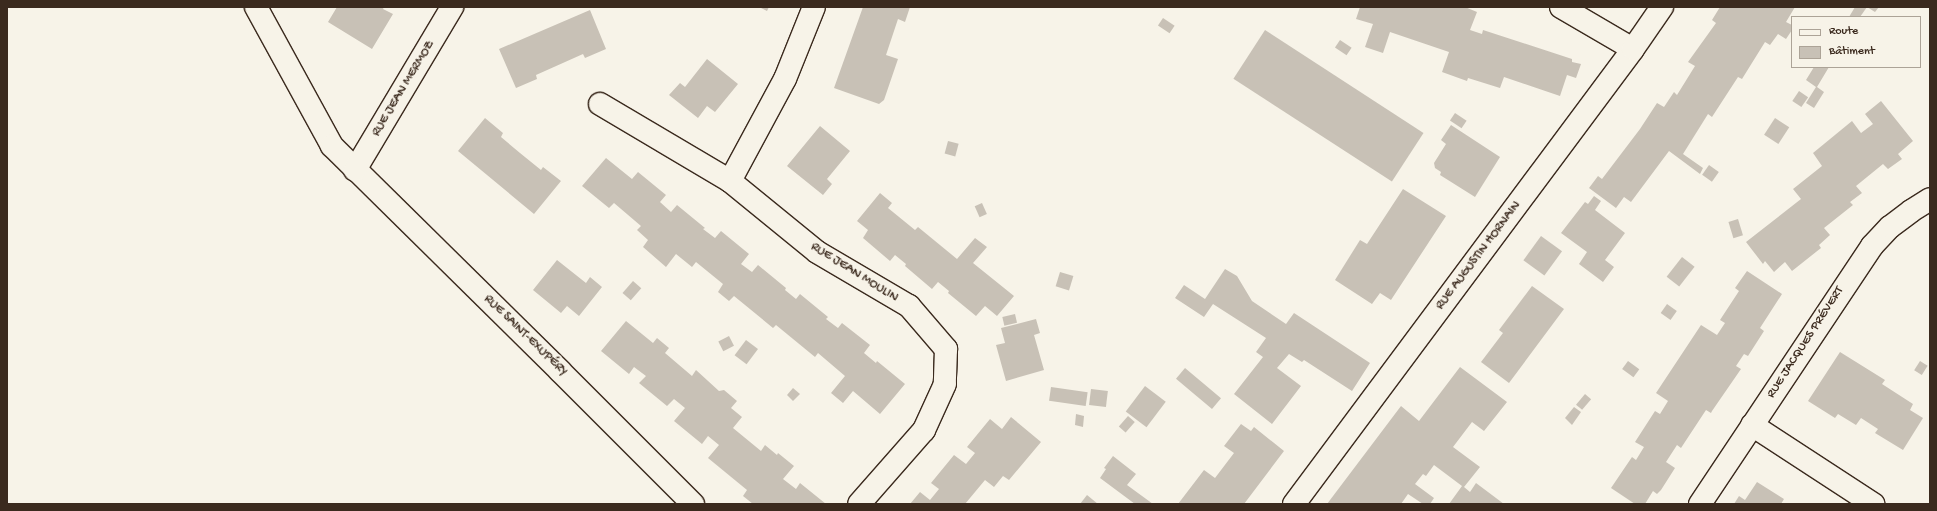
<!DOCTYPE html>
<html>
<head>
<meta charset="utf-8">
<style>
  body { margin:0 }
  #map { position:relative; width:1937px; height:511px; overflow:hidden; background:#f7f3e8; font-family:"Gochi Hand",sans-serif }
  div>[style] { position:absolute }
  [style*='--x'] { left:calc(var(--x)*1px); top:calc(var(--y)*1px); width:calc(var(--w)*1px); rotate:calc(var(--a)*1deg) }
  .building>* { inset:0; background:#c8c1b6; transform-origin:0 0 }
  .roads { filter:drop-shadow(1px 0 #3b2a1e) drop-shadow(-1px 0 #3b2a1e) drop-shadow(0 1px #3b2a1e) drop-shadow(0 -1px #3b2a1e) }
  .minor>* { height:22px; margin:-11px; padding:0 11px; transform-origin:11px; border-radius:11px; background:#f7f3e8 }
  span { translate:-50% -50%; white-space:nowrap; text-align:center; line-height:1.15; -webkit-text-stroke:3.5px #f7f3e8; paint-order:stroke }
  .street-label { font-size:13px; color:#3b2a1e }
  .frame { position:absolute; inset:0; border:8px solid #3b2a1e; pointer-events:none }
  .legend { position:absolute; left:1791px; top:16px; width:130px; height:52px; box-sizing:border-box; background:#f7f3e8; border:1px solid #aca397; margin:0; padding:5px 7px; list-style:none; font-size:12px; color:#3b2a1e }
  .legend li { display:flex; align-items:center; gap:8px; height:20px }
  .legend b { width:20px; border:1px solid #aca397 }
</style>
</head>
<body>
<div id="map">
  <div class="building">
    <div style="clip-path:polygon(337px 7px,384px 7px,383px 9px,393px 14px,372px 49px,328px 22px)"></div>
    <div style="clip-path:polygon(759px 7px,769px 7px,767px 11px)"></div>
    <div style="clip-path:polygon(863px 7px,910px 7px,905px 22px,898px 19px,886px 55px,898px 59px,884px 100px,879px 104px,834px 88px)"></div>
    <div style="clip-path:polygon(1360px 7px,1465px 7px,1477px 12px,1470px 30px,1482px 34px,1483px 30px,1572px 59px,1572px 62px,1581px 64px,1576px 78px,1567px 75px,1560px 96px,1504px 77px,1500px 88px,1468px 78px,1467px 81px,1442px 72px,1449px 52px,1390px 32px,1383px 53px,1365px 47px,1373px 24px,1356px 19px)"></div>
    <div style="clip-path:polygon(1720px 7px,1795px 7px,1786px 22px,1792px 25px,1792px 30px,1786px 39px,1778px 34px,1770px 45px,1765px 42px,1742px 79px,1738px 77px,1712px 117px,1708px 114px,1683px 154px,1703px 168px,1700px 174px,1669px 151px,1631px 202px,1624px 197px,1616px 208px,1589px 188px,1598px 176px,1602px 179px,1640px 129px,1657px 103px,1664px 107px,1674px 92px,1677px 95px,1695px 66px,1688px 62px,1716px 23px,1712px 20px)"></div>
    <div style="clip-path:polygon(1855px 7px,1867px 7px,1860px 17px,1849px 17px)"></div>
    <div style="clip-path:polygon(1867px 7px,1879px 7px,1875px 12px)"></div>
    <div style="clip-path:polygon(590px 10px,606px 49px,585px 58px,583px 54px,536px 75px,537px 79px,516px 88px,499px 49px)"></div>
    <div style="left:1163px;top:18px;width:14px;height:9px;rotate:34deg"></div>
    <div style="left:1265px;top:30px;width:189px;height:58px;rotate:33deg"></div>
    <div style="left:1340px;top:40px;width:14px;height:9px;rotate:34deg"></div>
    <div style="clip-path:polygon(707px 59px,738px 84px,715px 112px,707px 106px,698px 118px,669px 95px,680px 83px,685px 87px)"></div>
    <div style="clip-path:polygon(1814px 67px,1829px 67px,1817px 87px,1824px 92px,1814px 108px,1806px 103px,1816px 87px,1806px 80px)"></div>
    <div style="left:1799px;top:91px;width:11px;height:12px;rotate:34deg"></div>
    <div style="clip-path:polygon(1881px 101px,1913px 141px,1898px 154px,1902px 159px,1888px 169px,1883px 164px,1856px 186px,1862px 193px,1850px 202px,1853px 205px,1824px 228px,1830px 235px,1819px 245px,1821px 248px,1792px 271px,1785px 262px,1774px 272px,1765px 261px,1763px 264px,1746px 242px,1801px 199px,1793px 189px,1822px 166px,1813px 153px,1852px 121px,1861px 133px,1873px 124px,1865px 114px)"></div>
    <div style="left:1455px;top:113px;width:14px;height:9px;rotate:34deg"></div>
    <div style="clip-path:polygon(485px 118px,503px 133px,501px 137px,520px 153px,541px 170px,543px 167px,561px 181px,534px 214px,458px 151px)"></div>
    <div style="left:1775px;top:118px;width:17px;height:20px;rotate:33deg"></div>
    <div style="clip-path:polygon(1451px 125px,1500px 157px,1475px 197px,1440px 175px,1441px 172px,1435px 168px,1434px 163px,1446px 144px,1441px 140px)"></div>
    <div style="clip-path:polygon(820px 126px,850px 151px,827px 179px,832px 184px,823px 195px,787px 166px)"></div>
    <div style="left:948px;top:141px;width:11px;height:13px;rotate:15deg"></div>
    <div style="clip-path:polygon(606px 158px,632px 179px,638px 172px,666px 195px,660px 202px,671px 212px,677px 205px,705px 228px,703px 229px,715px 238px,721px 231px,749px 254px,741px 264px,752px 272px,758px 265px,786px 288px,785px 290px,796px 299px,800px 294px,828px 317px,826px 319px,838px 328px,842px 323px,870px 345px,864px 353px,876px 363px,877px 361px,905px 384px,880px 414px,853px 391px,843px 403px,831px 393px,845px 376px,818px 353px,815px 357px,776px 325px,773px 328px,734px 296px,729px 301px,718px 292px,723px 284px,696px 262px,692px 267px,676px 254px,666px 267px,643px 247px,648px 240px,637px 230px,641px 226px,614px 203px,609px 208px,582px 186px)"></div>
    <div style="left:1709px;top:165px;width:12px;height:12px;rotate:35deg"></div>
    <div style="clip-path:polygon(1403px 189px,1446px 216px,1391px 300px,1380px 293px,1372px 304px,1335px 280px,1360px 240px,1367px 244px)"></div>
    <div style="clip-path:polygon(880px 193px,892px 203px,888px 208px,915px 230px,918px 227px,957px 259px,975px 238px,987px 247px,973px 263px,1014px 296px,997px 316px,985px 306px,976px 316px,948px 293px,949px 291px,938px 282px,932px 289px,905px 266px,906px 264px,895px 255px,890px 261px,863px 238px,868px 230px,857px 221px)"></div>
    <div style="clip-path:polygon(1594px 196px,1601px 201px,1595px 210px,1625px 233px,1605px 260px,1614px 267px,1603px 282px,1579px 264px,1587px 252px,1561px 233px,1585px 202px,1588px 204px)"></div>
    <div style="left:982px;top:203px;width:12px;height:8px;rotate:66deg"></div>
    <div style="left:1738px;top:219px;width:17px;height:10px;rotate:73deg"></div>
    <div style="left:1541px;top:236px;width:26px;height:30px;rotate:36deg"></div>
    <div style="left:1682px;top:257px;width:16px;height:25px;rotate:38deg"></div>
    <div style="clip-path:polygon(557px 260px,586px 283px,590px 277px,602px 287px,579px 316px,567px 306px,561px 313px,533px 290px)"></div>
    <div style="clip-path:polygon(1225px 269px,1237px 276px,1252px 301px,1286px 324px,1294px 313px,1370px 363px,1352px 391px,1304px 360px,1302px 362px,1289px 354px,1277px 368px,1301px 386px,1272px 424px,1234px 394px,1263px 357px,1256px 352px,1266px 338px,1213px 304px,1204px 317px,1175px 298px,1184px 285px,1205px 299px)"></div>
    <div style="clip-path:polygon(1747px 271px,1782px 294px,1760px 328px,1764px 331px,1748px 356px,1744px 354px,1736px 366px,1741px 369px,1712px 411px,1711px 413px,1706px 410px,1681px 448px,1677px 445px,1666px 462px,1675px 468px,1661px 490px,1657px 494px,1653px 491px,1645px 504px,1635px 504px,1611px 488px,1632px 457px,1636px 460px,1644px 447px,1635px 442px,1655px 411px,1660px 414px,1668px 401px,1656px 393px,1701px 325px,1717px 335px,1725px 323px,1720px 320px,1739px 291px,1735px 288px)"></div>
    <div style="left:1060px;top:272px;width:14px;height:15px;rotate:17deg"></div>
    <div style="left:633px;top:281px;width:11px;height:16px;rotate:41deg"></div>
    <div style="clip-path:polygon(1532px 286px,1564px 309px,1509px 383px,1481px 362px,1503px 333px,1499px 330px)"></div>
    <div style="left:1667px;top:304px;width:12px;height:11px;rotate:35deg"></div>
    <div style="left:1015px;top:314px;width:9px;height:13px;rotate:77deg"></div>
    <div style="clip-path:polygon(1036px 319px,1040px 333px,1034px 335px,1044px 370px,1006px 381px,996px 345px,1005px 343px,1001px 328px)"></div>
    <div style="clip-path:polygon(626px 321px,653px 343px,657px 338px,669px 348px,665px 353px,692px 376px,696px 370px,719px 391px,724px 390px,737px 401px,731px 408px,742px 417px,733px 428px,761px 451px,765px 445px,777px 455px,778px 453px,794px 466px,783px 479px,796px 489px,800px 483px,826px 504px,753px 504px,743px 496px,747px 490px,708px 458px,719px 445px,708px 436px,702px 444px,674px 421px,685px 408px,674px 399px,667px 406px,639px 383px,646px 376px,634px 367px,629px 374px,601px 351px)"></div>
    <div style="left:729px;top:336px;width:11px;height:12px;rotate:63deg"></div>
    <div style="left:746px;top:340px;width:15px;height:19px;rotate:37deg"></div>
    <div style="clip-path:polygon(1840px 352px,1885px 380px,1882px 384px,1913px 404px,1910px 410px,1923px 418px,1903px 450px,1875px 433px,1878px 429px,1861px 418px,1856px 425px,1838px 414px,1835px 418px,1808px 401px)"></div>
    <div style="left:1628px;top:361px;width:14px;height:10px;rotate:36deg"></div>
    <div style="left:1920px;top:361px;width:9px;height:11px;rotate:32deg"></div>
    <div style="clip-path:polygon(1460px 367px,1507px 402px,1484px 431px,1472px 422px,1453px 447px,1480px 467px,1464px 487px,1470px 492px,1476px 483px,1504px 504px,1449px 504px,1462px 486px,1434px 465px,1426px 476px,1423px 474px,1415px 484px,1434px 498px,1430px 504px,1423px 504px,1408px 494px,1401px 504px,1327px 504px,1401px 406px,1419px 421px)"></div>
    <div style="left:1185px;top:368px;width:47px;height:14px;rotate:40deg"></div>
    <div style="left:1145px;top:386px;width:26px;height:32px;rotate:37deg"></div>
    <div style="left:1051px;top:387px;width:37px;height:14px;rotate:8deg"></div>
    <div style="clip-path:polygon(793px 388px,800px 394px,793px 401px,787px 395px)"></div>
    <div style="left:1091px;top:389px;width:17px;height:16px;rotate:7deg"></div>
    <div style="left:1585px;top:394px;width:8px;height:14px;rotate:40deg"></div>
    <div style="clip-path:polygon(1574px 407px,1581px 412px,1572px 425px,1565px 418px)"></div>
    <div style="clip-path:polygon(1076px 414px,1084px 416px,1083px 427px,1075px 425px)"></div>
    <div style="left:1128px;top:416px;width:9px;height:14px;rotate:41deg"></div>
    <div style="clip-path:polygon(1011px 417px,1041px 442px,1009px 480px,1003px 476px,994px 487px,985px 480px,965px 504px,910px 504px,920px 492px,930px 500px,939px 489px,931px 483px,954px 455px,966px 464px,975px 453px,967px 447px,990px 419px,1002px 429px)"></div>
    <div style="clip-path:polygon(1241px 424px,1251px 431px,1254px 427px,1284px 451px,1244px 504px,1178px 504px,1204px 470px,1215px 478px,1234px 453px,1224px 446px)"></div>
    <div style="clip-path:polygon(1113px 456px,1136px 474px,1127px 485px,1153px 504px,1135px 504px,1100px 478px,1106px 469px,1104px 468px)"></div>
    <div style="clip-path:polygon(1757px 482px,1784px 499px,1781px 504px,1734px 504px,1739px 496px,1745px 500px)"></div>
    <div style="clip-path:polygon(1087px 495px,1098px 504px,1080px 504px)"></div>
  </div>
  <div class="roads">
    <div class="minor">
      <div style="--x:256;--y:7;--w:158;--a:61.3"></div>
      <div style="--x:332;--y:146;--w:320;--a:44.6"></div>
      <div style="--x:560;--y:371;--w:188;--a:45"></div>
      <div style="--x:1561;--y:7;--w:83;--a:30.3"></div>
      <div style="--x:600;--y:104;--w:151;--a:30.6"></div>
      <div style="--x:730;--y:181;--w:112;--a:39.2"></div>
      <div style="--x:817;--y:252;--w:107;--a:30.4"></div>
      <div style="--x:909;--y:306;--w:57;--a:49.3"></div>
      <div style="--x:946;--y:349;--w:35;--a:92"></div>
      <div style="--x:945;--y:384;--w:51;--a:114.5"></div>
      <div style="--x:924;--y:430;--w:98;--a:131.3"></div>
      <div style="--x:355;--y:170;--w:190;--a:-59.2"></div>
      <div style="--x:730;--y:181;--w:116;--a:-61.7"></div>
      <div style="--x:785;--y:79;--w:78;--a:-68.1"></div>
      <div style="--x:1752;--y:425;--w:145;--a:33.1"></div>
      <div style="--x:1294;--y:504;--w:567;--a:-53.31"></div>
      <div style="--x:1633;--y:49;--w:51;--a:-55.4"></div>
      <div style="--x:1700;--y:504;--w:310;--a:-56.3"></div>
      <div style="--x:1872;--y:246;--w:26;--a:-47"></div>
      <div style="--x:1890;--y:227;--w:26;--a:-37"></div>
      <div style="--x:1911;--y:211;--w:22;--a:-32"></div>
    </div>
  </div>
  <div class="street-label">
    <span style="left:404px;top:89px;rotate:-59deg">RUE JEAN MERMOZ</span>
    <span style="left:1479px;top:256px;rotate:-53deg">RUE AUGUSTIN HORNAIN</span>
    <span style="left:854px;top:273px;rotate:32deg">RUE JEAN MOULIN</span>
    <span style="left:525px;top:336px;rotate:44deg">RUE SAINT-EXUPÉRY</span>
    <span style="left:1806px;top:343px;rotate:-57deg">RUE JACQUES PRÉVERT</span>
  </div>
  <div class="frame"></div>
  <ul class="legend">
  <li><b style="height:5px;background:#f7f3e8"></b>Route</li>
  <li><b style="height:11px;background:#c8c1b6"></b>Bâtiment</li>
  </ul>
</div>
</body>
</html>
